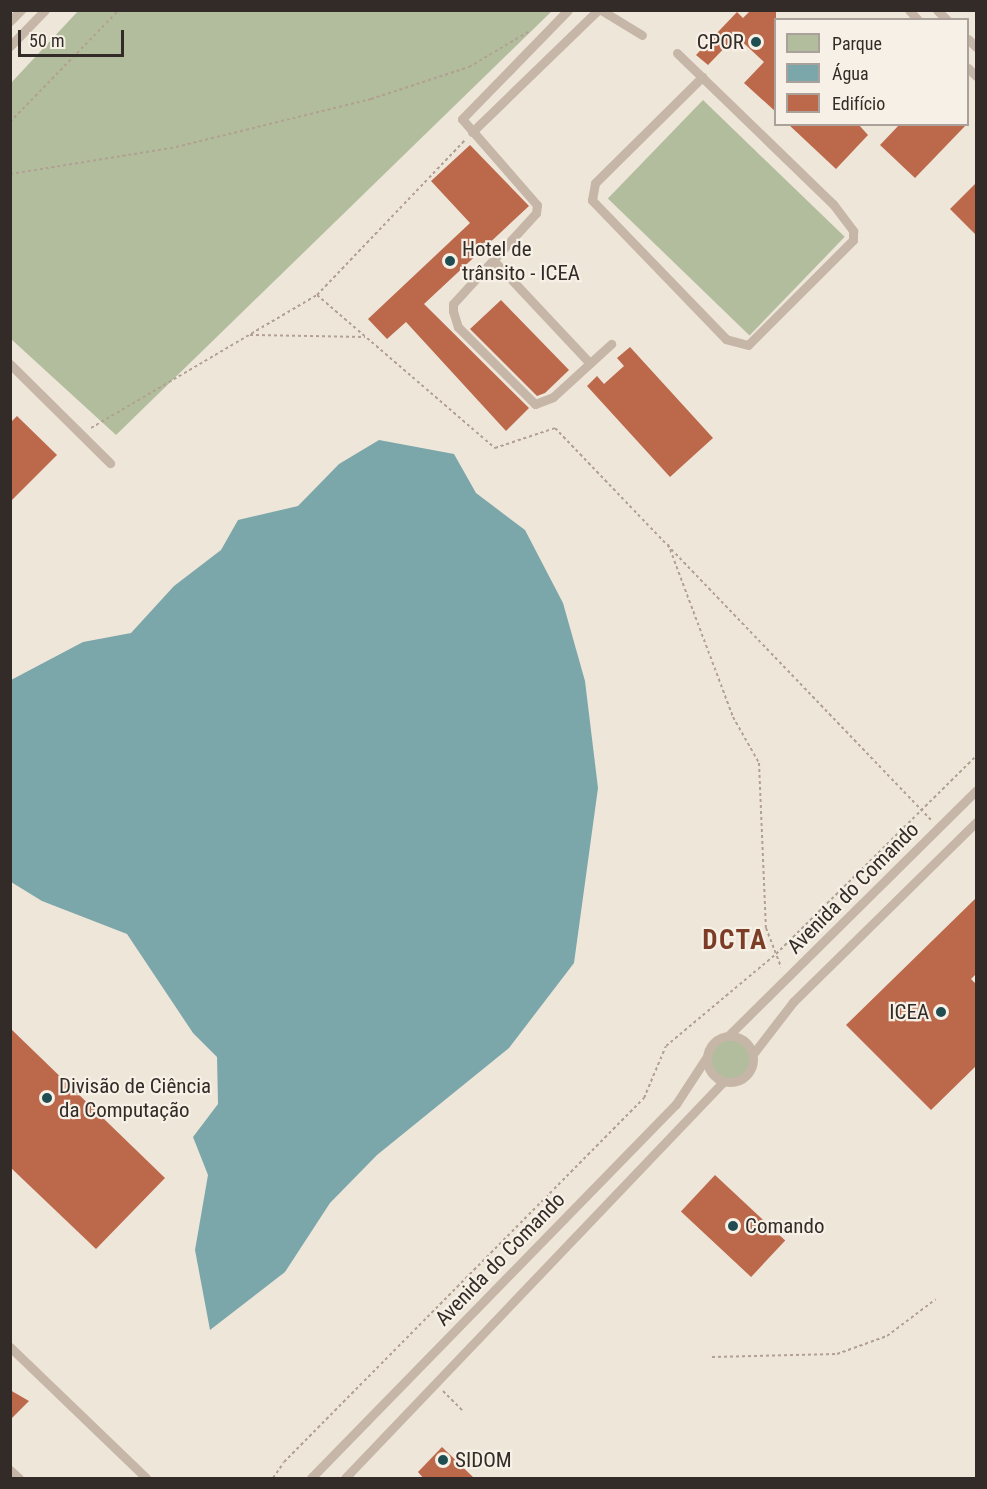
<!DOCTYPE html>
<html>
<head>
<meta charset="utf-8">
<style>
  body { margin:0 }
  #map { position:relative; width:987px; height:1489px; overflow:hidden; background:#efe6da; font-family:"Roboto Condensed",sans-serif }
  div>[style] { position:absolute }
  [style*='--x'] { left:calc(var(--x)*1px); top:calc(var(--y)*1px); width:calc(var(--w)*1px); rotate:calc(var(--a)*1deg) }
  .green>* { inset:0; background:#b1bd9c; transform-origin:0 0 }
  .round { border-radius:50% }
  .water>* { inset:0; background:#7ba7aa }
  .building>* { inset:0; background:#bc694b; transform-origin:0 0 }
  .path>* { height:2px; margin-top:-1px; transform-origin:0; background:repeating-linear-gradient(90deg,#b2a092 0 3px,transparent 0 6px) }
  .lane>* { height:9px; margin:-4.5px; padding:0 4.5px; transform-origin:4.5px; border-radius:4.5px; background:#c6b6a7 }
  .lane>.ring { margin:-4.5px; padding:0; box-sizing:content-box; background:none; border:9px solid #c6b6a7; border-radius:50% }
  .dots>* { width:16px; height:16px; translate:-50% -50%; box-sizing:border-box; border:3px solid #f7f0e6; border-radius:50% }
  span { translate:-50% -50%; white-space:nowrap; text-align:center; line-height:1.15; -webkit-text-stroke:4.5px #f7f0e6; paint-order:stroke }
  .poi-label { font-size:21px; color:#332b27 }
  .right { translate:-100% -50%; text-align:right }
  .left { translate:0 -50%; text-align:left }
  .street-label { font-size:21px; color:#332b27 }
  .district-label { font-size:27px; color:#7c3c26; font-weight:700; letter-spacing:1.5px }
  .frame { position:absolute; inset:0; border:12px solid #332b27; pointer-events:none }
  .legend { position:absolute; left:774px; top:18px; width:195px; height:108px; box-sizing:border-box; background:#f7f0e6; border:2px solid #a9a19a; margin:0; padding:8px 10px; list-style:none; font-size:18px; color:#332b27 }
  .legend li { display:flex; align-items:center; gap:12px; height:30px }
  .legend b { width:30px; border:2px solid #a9a19a }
  .scale { position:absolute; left:18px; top:30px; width:106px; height:27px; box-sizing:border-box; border:3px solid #332b27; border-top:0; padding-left:8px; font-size:18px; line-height:21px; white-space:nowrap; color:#332b27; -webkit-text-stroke:4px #f7f0e6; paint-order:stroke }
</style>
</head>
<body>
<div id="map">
  <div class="green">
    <div style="clip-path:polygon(79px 10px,552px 10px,552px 11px,116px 435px,11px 339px,11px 83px)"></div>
    <div style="left:703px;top:100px;width:197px;height:137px;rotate:44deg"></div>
    <div class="round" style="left:710px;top:1039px;width:40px;height:40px"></div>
  </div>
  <div class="water">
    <div style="clip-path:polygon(379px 440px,454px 454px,476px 493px,525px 530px,563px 603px,585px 681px,598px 788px,574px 963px,509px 1048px,377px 1155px,330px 1203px,285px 1272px,210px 1330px,195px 1250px,208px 1175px,193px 1137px,218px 1104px,217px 1057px,193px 1033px,127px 934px,42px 901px,11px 882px,11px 680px,83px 642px,131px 633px,174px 586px,221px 550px,238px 520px,298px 506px,339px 464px)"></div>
  </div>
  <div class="building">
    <div style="clip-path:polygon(751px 10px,776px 10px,776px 112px,744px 83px,764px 62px,736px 36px,708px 65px,696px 55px,737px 12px,743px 18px)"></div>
    <div style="clip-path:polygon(788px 124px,858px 124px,868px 135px,836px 169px)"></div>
    <div style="clip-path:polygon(900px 124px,967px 124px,915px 178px,880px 145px)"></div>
    <div style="clip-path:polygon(470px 145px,529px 206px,424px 304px,529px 408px,506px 431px,406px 322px,387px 339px,368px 319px,470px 223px,431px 181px)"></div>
    <div style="clip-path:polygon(976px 183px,976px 235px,950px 209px)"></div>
    <div style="clip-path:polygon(501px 300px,569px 370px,545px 393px,537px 396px,470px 329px)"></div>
    <div style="clip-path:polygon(630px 347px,713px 438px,670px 477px,587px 386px,597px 376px,604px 384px,624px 366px,617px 358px)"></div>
    <div style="clip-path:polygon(17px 416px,57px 455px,10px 502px,10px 423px)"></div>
    <div style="clip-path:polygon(976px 898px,976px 974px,971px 979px,976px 984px,976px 1066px,931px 1110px,846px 1025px)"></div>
    <div style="clip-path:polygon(10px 1028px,165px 1178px,96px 1249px,10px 1167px)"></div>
    <div style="left:715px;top:1175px;width:96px;height:50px;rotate:43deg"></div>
    <div style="clip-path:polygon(10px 1390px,29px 1401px,10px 1420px)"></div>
    <div style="clip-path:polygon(442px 1447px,475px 1479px,424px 1479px,418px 1472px)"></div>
  </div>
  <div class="path">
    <div style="--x:10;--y:122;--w:156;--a:-45.8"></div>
    <div style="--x:10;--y:174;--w:168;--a:-9.2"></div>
    <div style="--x:176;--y:147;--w:201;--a:-13.8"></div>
    <div style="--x:371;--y:99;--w:103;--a:-18.1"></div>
    <div style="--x:469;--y:67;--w:69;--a:-30.7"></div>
    <div style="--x:317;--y:295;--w:235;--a:40.7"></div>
    <div style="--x:495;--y:448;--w:63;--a:-18.4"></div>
    <div style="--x:555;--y:428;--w:545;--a:46.19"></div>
    <div style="--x:250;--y:335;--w:115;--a:1"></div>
    <div style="--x:91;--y:428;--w:262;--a:-30.5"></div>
    <div style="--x:317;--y:295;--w:214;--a:-46.3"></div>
    <div style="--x:668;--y:544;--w:185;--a:69.4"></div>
    <div style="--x:733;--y:717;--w:53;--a:60.5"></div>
    <div style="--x:759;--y:763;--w:165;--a:87.6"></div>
    <div style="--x:766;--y:928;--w:42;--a:69"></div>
    <div style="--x:712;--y:1357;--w:125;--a:-1.4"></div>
    <div style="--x:837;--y:1354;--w:53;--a:-19.8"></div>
    <div style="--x:887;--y:1336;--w:61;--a:-37.1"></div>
    <div style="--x:443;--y:1391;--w:27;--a:45"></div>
    <div style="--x:273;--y:1478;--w:19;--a:-55"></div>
    <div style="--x:284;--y:1462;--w:512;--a:-45.32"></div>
    <div style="--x:644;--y:1098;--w:56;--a:-67.1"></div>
    <div style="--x:666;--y:1046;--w:143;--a:-39.9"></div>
    <div style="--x:776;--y:954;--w:281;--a:-44.7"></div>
  </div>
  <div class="lane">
    <div style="--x:568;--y:10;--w:152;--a:134.2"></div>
    <div style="--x:462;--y:119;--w:114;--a:48.9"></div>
    <div style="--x:537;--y:205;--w:8;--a:97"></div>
    <div style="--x:536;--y:213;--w:123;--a:132.4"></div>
    <div style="--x:453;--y:304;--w:7;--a:90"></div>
    <div style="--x:453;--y:311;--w:17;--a:73"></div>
    <div style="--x:458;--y:327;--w:109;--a:45"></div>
    <div style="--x:535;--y:404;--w:19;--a:-21"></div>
    <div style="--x:553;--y:397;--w:79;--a:-42.4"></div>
    <div style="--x:601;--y:10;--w:48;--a:31.4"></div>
    <div style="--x:909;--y:10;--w:13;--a:48"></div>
    <div style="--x:937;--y:10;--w:14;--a:45"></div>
    <div style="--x:10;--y:21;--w:16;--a:-45"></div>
    <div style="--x:968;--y:39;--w:11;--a:45"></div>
    <div style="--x:10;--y:46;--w:50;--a:-45.8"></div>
    <div style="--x:677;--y:53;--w:217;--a:44.1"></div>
    <div style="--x:833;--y:204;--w:34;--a:53"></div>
    <div style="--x:853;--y:231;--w:9;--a:90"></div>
    <div style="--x:853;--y:240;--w:148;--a:135"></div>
    <div style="--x:748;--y:345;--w:23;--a:-165"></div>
    <div style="--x:726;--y:339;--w:193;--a:-134"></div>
    <div style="--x:592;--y:200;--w:17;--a:-80"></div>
    <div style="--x:595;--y:183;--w:151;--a:-44.7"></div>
    <div style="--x:968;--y:68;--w:11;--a:45"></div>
    <div style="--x:472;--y:132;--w:175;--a:-44.1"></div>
    <div style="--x:494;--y:261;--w:139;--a:46.8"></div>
    <div style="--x:10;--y:364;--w:141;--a:44.7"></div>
    <div class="ring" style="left:707px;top:1036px;width:37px;height:37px"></div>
    <div style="--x:728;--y:1036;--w:349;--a:-44.7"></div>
    <div style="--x:753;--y:1054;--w:66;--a:-52.4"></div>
    <div style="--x:793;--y:1002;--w:257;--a:-44.5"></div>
    <div style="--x:10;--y:1347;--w:189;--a:43.9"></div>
    <div style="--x:10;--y:1470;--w:12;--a:42"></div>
    <div style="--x:311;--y:1478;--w:523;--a:-45.7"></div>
    <div style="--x:676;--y:1104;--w:55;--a:-56.9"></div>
    <div style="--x:345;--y:1478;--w:549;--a:-46.33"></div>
  </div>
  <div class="dots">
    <div style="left:756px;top:42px;background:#204d51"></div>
    <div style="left:450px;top:261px;background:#204d51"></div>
    <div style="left:941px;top:1012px;background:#204d51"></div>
    <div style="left:47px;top:1098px;background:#204d51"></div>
    <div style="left:733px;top:1226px;background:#204d51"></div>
    <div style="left:443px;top:1460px;background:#204d51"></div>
  </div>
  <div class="poi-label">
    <span class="right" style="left:744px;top:42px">CPOR</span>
    <span class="left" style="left:462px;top:261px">Hotel de<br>trânsito - ICEA</span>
    <span class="right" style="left:929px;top:1012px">ICEA</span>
    <span class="left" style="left:59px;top:1098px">Divisão de Ciência<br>da Computação</span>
    <span class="left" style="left:745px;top:1226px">Comando</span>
    <span class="left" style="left:455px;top:1460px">SIDOM</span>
  </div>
  <div class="street-label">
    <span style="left:853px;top:888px;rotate:-45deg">Avenida do Comando</span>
    <span style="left:500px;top:1259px;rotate:-46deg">Avenida do Comando</span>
  </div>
  <div class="district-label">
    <span style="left:735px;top:941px">DCTA</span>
  </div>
  <div class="frame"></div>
  <ul class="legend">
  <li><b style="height:16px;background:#b1bd9c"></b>Parque</li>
  <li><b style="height:16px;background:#7ba7aa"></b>Água</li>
  <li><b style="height:16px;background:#bc694b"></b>Edifício</li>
  </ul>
  <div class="scale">50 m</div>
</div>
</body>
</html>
